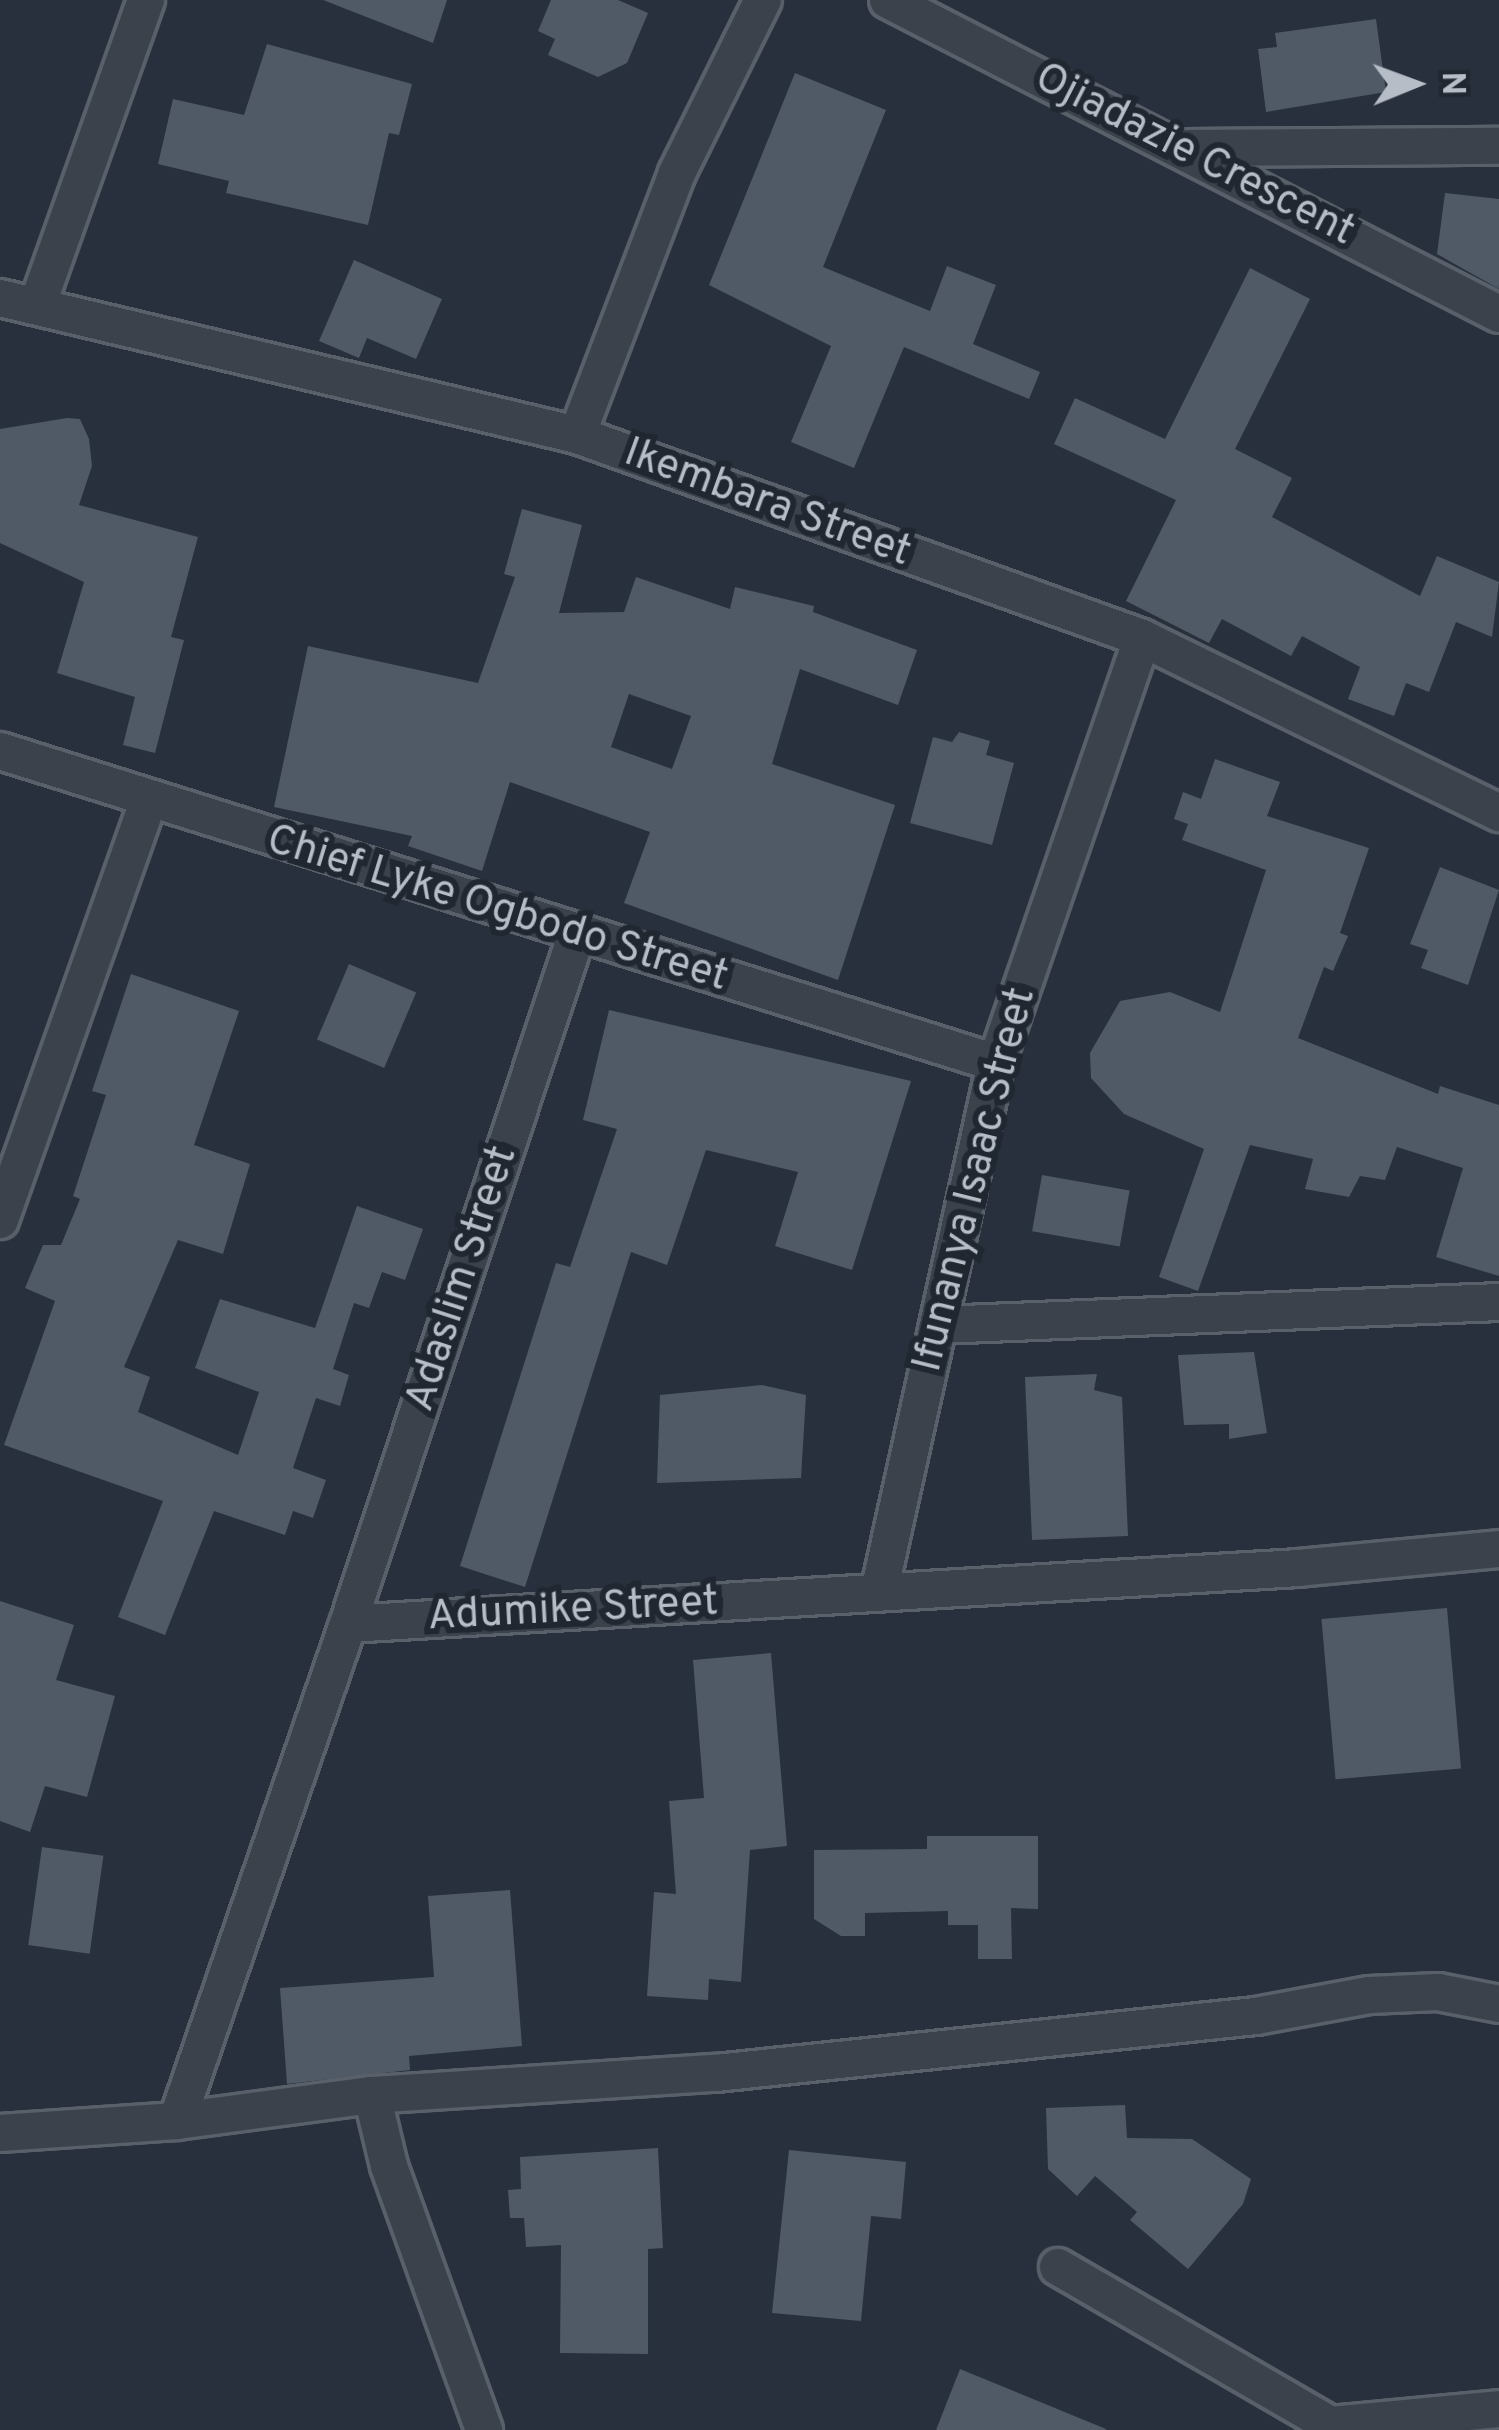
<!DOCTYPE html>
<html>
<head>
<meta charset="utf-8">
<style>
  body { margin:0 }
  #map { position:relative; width:1499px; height:2430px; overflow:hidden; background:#27303c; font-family:Overpass,sans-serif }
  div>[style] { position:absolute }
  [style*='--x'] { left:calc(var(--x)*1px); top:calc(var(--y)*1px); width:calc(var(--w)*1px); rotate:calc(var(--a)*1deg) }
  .building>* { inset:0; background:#505a67; transform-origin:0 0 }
  .roads { filter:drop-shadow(3px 0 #59606a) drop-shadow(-3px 0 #59606a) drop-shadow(0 3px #59606a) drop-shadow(0 -3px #59606a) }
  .minor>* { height:36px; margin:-18px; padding:0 18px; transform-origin:18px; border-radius:18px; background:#3b424c }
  span { translate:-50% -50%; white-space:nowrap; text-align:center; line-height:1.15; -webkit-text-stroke:12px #202731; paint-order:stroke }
  .street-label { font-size:42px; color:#b7bdc7 }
  .north { position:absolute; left:1355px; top:24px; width:120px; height:120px; -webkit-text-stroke:9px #202731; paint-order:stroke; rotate:89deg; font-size:33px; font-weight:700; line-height:48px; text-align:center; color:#b7bdc7 }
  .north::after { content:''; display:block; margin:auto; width:42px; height:54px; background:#b7bdc7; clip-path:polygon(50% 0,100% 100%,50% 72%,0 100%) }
</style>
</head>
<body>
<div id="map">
  <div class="building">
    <div style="clip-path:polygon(323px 0,447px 0,433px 43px)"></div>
    <div style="clip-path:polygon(551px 0,618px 0,648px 13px,627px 63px,598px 77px,548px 55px,555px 39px,538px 31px)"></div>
    <div style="clip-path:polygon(1376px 19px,1386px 92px,1266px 112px,1258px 49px,1277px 47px,1275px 33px)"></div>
    <div style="clip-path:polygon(267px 44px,412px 84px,399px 135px,389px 133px,368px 225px,226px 193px,229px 181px,158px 164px,173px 99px,244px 115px)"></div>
    <div style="clip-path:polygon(795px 73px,886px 110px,823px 267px,930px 311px,947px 266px,996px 285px,973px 344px,1040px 372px,1029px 399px,904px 347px,854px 468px,791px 442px,831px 346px,709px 285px)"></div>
    <div style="clip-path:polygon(1445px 193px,1499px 199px,1499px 289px,1437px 254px)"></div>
    <div style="clip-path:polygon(354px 260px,442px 299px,416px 359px,367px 338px,359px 358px,319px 341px)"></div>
    <div style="clip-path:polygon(1250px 268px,1310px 299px,1235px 449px,1292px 478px,1272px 517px,1420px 596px,1437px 556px,1499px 582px,1492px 637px,1456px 622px,1429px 692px,1406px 683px,1394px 716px,1348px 699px,1360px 667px,1302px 636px,1291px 656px,1222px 619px,1209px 643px,1126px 601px,1176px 500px,1054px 444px,1075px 398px,1165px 439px)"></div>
    <div style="clip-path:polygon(67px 418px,80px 419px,89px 439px,92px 466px,79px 505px,198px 537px,171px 637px,184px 640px,155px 753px,123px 745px,135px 697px,57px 673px,84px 582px,0 543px,0 429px)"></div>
    <div style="clip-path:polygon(evenodd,522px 509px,582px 525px,559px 613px,624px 612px,636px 577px,730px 609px,735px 587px,814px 606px,813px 612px,917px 650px,898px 705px,800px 669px,772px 764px,895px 805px,838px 980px,624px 903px,650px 832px,510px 782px,482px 871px,408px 846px,412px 836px,274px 807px,308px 646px,478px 683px,515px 577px,504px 574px,522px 509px,629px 694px,691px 716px,672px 769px,611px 747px,629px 694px)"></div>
    <div style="clip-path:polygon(959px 732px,990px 741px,986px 755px,1014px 763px,992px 845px,910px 823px,933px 737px,952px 742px)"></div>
    <div style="clip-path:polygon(1215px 759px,1280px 782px,1267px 816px,1369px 848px,1340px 933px,1348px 936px,1333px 971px,1324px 967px,1298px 1038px,1438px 1094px,1440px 1086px,1499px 1105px,1499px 1276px,1436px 1257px,1463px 1168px,1397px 1147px,1385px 1180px,1360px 1176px,1349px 1197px,1305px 1189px,1313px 1159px,1250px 1145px,1198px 1291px,1159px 1277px,1204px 1149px,1124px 1114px,1091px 1078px,1090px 1053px,1120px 1001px,1170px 992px,1220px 1012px,1266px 870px,1182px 840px,1188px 824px,1174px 819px,1183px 792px,1201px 799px)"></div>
    <div style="clip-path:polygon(1440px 867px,1499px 890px,1468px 985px,1421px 968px,1428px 950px,1410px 944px)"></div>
    <div style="left:349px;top:964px;width:73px;height:82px;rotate:23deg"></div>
    <div style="clip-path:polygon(131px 974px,239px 1011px,194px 1145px,250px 1164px,223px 1254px,178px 1240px,124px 1367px,150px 1377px,138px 1412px,238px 1455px,259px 1392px,195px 1368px,220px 1299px,315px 1328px,357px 1206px,423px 1229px,405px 1280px,382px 1272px,369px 1308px,354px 1303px,333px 1369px,349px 1375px,340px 1406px,316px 1398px,293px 1468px,326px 1480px,313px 1518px,293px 1511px,285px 1535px,214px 1511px,165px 1635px,118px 1617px,163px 1501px,4px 1445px,55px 1301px,25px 1288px,43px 1245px,61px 1245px,80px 1199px,73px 1196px,106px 1095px,92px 1091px)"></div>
    <div style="clip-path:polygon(609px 1010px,911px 1081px,852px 1270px,775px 1246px,798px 1172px,706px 1150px,667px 1265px,631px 1252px,525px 1587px,460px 1566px,556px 1263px,570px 1267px,617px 1129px,583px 1120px)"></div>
    <div style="left:1042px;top:1175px;width:89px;height:57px;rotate:10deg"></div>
    <div style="clip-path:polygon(1254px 1352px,1267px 1433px,1229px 1439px,1229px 1424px,1184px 1425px,1178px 1355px)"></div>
    <div style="clip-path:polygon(1097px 1374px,1094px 1390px,1122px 1397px,1128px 1536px,1032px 1540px,1025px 1377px)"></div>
    <div style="clip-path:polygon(762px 1385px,806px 1395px,801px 1478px,657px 1483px,660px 1395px)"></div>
    <div style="clip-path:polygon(0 1601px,74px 1625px,56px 1680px,115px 1696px,87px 1797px,45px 1786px,30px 1832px,0 1821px)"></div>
    <div style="left:1447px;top:1608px;width:161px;height:126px;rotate:85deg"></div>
    <div style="clip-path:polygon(771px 1653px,787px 1846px,750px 1850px,741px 1982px,709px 1979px,708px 2000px,647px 1996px,654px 1892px,676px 1894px,669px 1801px,704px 1798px,693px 1660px)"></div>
    <div style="clip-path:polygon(927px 1836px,1038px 1836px,1038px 1909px,1011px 1908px,1012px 1959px,978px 1959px,978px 1925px,948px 1925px,948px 1911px,865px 1913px,865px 1936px,841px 1936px,814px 1919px,814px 1850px,927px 1849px)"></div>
    <div style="left:42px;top:1847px;width:62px;height:99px;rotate:8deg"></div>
    <div style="clip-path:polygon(510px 1890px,522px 2046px,409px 2056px,410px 2070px,287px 2084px,280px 1988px,434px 1977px,428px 1896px)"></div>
    <div style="clip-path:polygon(1125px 2105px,1127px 2138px,1192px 2139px,1251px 2179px,1243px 2204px,1188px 2269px,1130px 2220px,1137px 2212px,1095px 2176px,1077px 2196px,1048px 2169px,1046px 2108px)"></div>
    <div style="clip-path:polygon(658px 2148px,663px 2248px,648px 2249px,648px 2354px,560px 2353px,561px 2245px,526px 2247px,524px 2218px,510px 2218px,508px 2190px,521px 2189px,520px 2157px)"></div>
    <div style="clip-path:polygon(789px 2150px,906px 2162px,901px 2219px,871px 2216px,861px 2321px,772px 2313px)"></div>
    <div style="clip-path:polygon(960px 2369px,1106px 2429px,1106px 2430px,936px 2430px)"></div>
  </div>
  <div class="roads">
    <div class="minor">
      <div style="--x:888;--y:0;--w:687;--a:27.2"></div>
      <div style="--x:1185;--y:148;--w:314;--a:-0.4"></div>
      <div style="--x:0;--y:298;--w:593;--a:13.36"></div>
      <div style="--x:577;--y:435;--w:600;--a:19.76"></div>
      <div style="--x:1142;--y:638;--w:398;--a:26.1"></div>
      <div style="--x:37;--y:306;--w:325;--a:-70.4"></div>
      <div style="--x:577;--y:435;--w:280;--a:-69.1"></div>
      <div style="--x:677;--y:173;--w:193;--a:-63.6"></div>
      <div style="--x:0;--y:751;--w:1044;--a:17.39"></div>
      <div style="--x:0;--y:1220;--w:443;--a:-70.5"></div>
      <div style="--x:939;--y:1325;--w:560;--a:-2.35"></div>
      <div style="--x:879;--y:1592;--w:542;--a:-77.53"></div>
      <div style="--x:996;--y:1063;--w:449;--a:-71"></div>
      <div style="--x:348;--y:1624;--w:728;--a:-71.66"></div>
      <div style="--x:372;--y:2095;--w:73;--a:76.5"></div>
      <div style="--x:389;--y:2166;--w:281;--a:70.2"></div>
      <div style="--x:177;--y:2121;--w:197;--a:-7.6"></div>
      <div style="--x:372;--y:2095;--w:345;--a:-3.7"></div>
      <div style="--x:716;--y:2073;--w:543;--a:-6.03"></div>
      <div style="--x:1256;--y:2016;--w:115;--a:-10.5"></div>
      <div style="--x:1369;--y:1995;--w:69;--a:-2.5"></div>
      <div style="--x:1438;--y:1992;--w:62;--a:11.1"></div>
      <div style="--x:0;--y:2133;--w:177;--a:-3.9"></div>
      <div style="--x:177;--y:2121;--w:526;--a:-71.01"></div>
      <div style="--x:348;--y:1624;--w:952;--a:-3.37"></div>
      <div style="--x:1298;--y:1568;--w:202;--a:-5.4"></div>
      <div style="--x:1058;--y:2267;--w:325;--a:30.1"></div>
      <div style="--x:1330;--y:2425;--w:170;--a:-5.4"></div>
    </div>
  </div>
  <div class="street-label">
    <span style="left:1194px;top:156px;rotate:27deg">Ojiadazie Crescent</span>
    <span style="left:767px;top:504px;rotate:20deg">Ikembara Street</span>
    <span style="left:497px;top:910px;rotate:17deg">Chief Lyke Ogbodo Street</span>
    <span style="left:976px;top:1180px;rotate:-76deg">Ifunanya Isaac Street</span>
    <span style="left:463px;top:1279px;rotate:-72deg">Adaslim Street</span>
    <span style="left:573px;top:1611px;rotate:-3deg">Adumike Street</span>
  </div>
  <div class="north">N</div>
</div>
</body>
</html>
